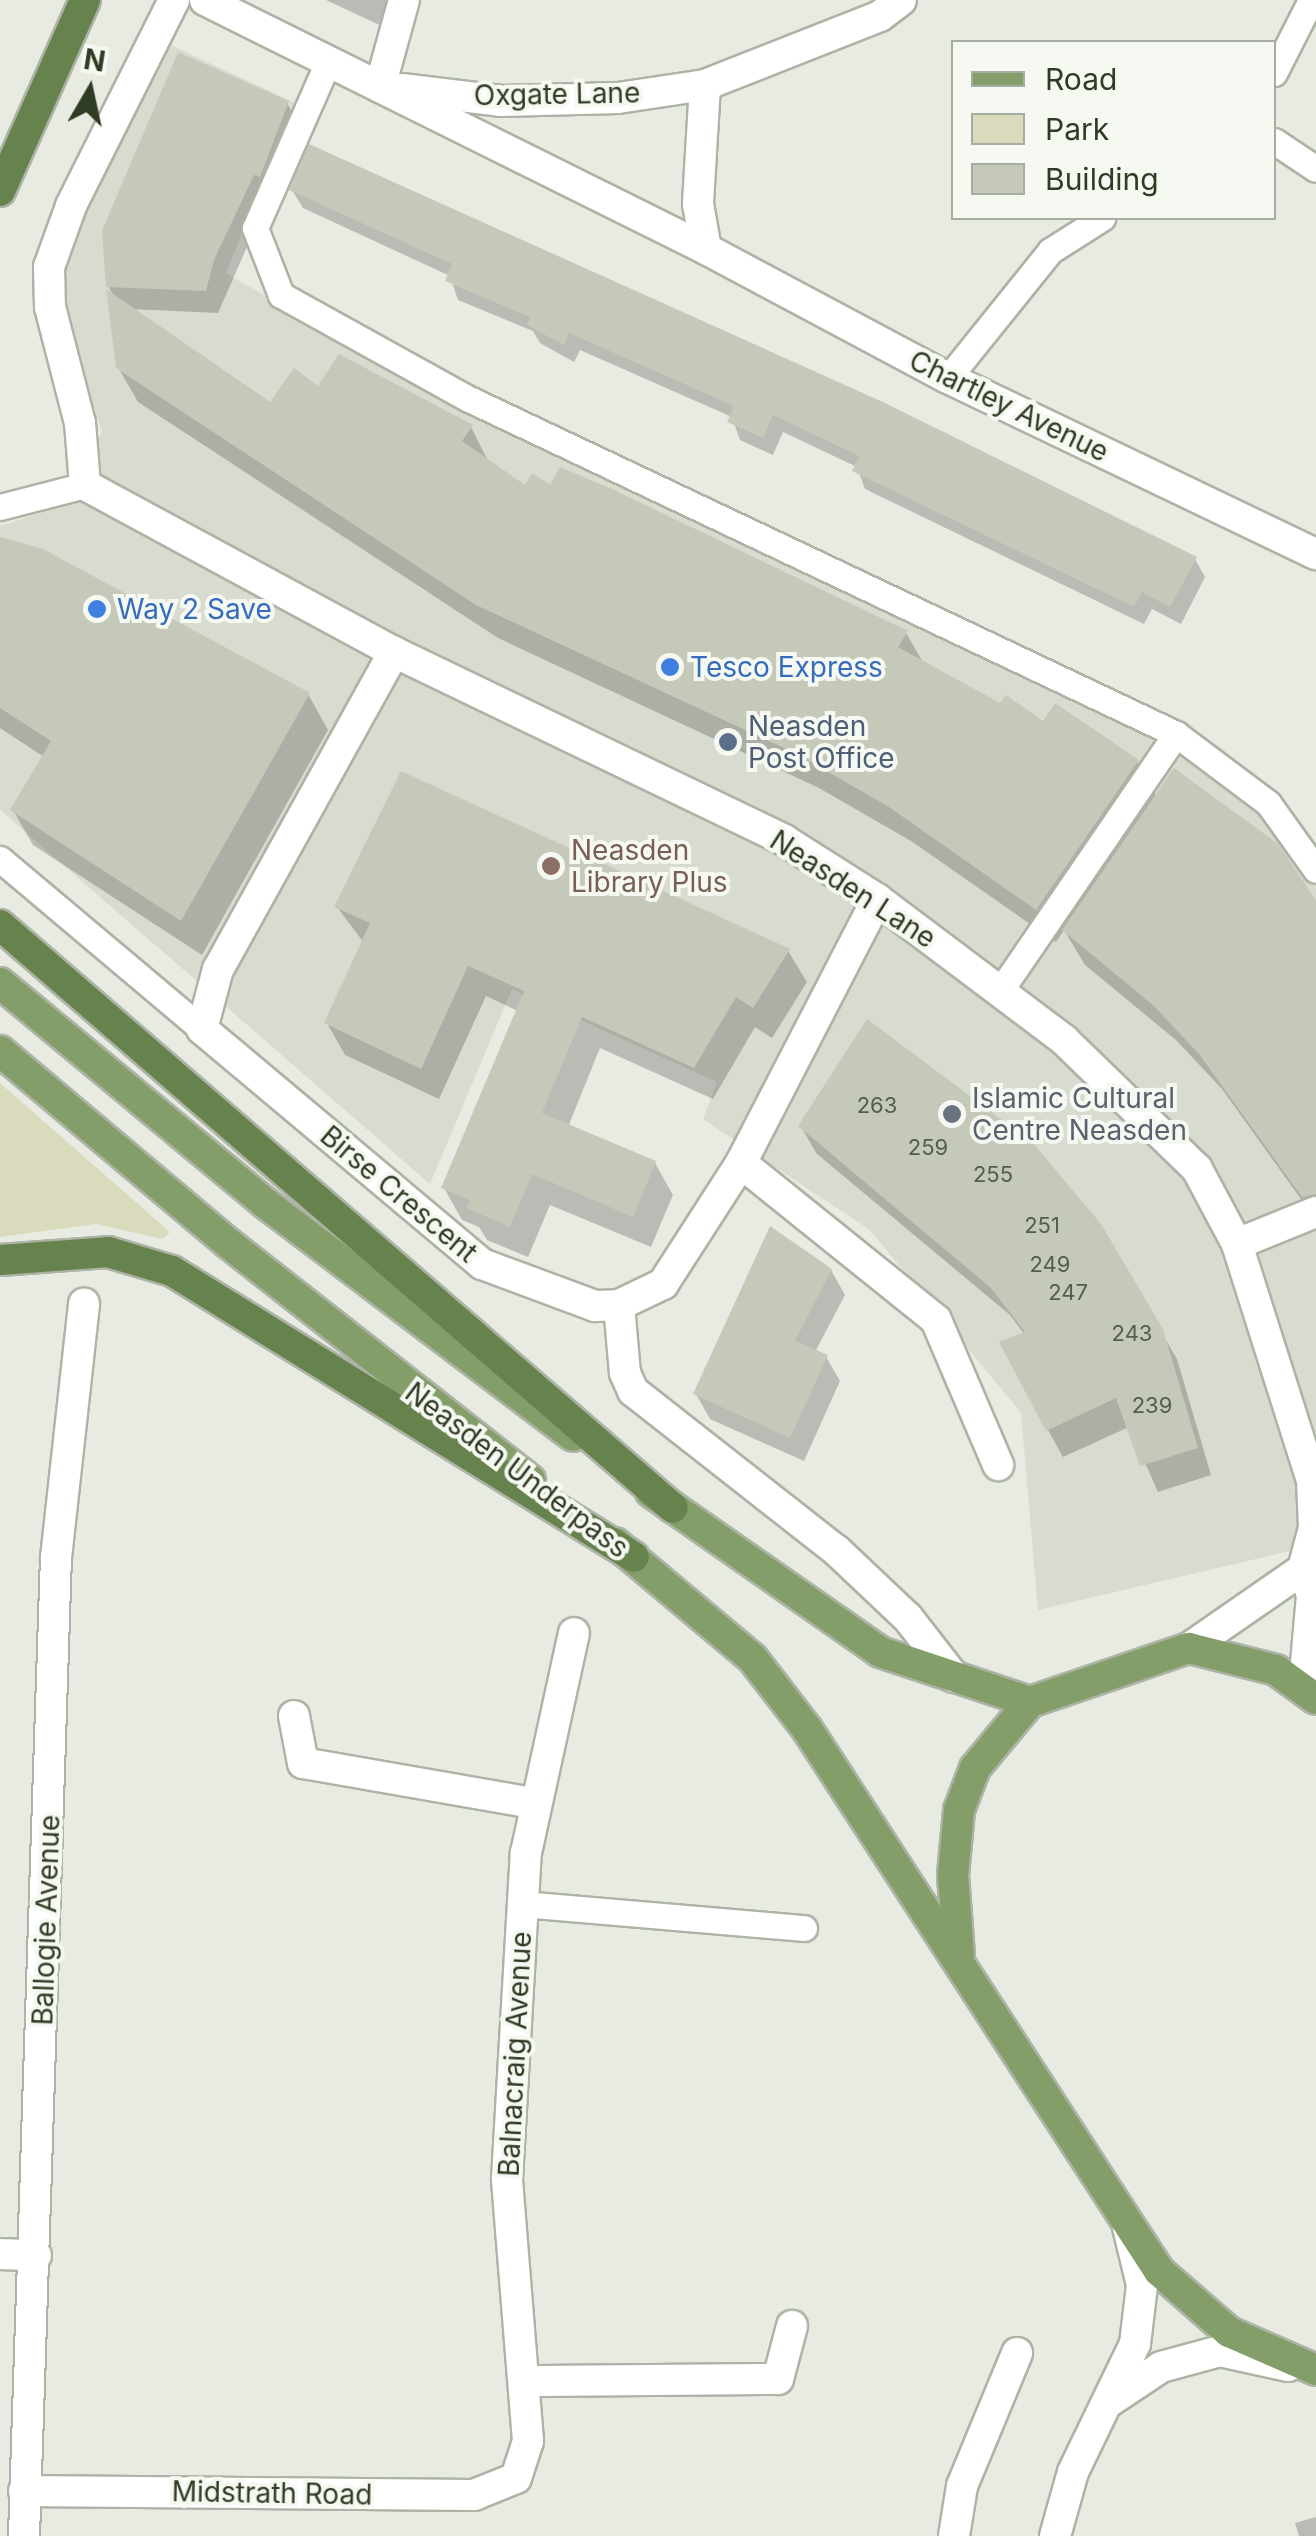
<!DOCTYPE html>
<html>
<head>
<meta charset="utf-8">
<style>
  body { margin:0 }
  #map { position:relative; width:1316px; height:2536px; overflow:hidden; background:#e8ebe2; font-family:Inter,sans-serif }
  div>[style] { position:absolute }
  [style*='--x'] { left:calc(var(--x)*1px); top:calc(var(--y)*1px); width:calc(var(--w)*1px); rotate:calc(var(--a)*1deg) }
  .built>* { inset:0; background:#d8dbd0 }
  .green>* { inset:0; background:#dadbbc }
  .shadow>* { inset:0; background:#0003 }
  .building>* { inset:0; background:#c4c9ba }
  .roads { filter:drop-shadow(2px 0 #adb3a5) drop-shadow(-2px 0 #adb3a5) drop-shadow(0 2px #adb3a5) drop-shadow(0 -2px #adb3a5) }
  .service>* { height:25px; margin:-12.5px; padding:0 12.5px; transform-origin:12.5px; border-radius:12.5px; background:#fff }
  .minor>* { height:30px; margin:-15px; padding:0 15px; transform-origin:15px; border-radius:15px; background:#fff }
  .tertiary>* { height:30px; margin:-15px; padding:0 15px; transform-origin:15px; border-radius:15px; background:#fff }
  .secondary>* { height:30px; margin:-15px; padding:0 15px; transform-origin:15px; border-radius:15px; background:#fff }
  .primary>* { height:30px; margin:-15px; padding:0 15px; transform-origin:15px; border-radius:15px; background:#839e69 }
  .trunk>* { height:30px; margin:-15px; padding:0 15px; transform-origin:15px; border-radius:15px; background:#66824d }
  .dots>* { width:28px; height:28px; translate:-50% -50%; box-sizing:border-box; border:5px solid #f6f8f2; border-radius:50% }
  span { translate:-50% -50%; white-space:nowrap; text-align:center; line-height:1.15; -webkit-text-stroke:8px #f6f8f2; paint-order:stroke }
  .number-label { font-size:22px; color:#545e49 }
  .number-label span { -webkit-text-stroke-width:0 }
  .street-label { font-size:28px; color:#2f3b23 }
  .shop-label { font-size:28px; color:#366cbe }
  .left { translate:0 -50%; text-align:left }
  .service-label { font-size:28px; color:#4e5e75 }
  .education-label { font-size:28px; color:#785e54 }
  .worship-label { font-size:28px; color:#5b616d }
  .legend { position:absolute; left:951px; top:40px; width:325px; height:180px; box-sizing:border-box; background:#f6f8f2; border:2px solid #a6ac9f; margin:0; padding:12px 18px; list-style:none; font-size:30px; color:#2f3b23 }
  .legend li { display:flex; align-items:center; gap:20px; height:50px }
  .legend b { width:50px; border:2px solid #a6ac9f }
  .north { position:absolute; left:40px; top:40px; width:100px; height:100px; -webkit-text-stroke:8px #f6f8f2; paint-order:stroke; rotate:9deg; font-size:28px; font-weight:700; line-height:40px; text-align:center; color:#2f3b23 }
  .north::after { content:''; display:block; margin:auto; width:35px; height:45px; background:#2f3b23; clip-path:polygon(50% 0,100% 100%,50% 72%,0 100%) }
</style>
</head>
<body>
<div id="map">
  <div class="built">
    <div style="clip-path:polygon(169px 44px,295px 103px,226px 273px,459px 409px,1168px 734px,1264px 809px,1316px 880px,1316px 1545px,1038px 1610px,1021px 1413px,870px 1230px,703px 1119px,717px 1082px,512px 989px,430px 1184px,0 810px,0 526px,55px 508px,102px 432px,51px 267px)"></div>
  </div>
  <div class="green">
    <div style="clip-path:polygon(0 1083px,170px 1232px,162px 1239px,96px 1224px,0 1237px)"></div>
  </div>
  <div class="shadow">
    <div style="clip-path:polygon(326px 0,397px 0,388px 29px)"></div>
    <div style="clip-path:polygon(287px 103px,300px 126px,218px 313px,130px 309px,270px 405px,318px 389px,471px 427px,489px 463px,526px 488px,551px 489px,906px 633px,924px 664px,1001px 707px,1137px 762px,1157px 797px,1316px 903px,1316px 1220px,1222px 1089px,1176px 1040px,1085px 965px,1064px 930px,1056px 942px,911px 841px,819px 788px,498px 638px,138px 402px,118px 367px,115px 299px,108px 286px)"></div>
    <div style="clip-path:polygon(292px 190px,1195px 559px,1205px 577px,1181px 624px,1152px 609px,1144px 624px,865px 489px,857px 467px,783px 432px,773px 455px,740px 440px,732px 417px,580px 350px,574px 362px,540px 343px,533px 331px,458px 300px,450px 276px,303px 208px)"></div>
    <div style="clip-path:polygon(0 545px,308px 694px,328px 730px,202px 955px,33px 845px,13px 810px,44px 757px,0 728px)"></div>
    <div style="clip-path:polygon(337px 907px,788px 951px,807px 982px,772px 1038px,755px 1027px,713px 1099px,600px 1048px,568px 1127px,655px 1163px,673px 1195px,651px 1247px,550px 1205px,528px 1257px,487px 1240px,479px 1227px,462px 1220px,444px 1188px,518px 1011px,486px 996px,439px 1099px,345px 1055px,327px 1023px,364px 943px)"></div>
    <div style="clip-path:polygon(801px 1127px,1099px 1226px,1177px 1359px,1211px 1475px,1158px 1492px,1129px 1427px,1063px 1457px,1048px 1430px,1025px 1335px,1010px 1315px,817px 1154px)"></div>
    <div style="clip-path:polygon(831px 1270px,845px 1295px,815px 1352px,826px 1357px,840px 1381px,804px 1461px,710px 1419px,696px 1394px)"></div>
    <div style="clip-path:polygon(1316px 2517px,1316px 2536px,1299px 2536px,1295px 2523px)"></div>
  </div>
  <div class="building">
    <div style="clip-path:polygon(178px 52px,289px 101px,260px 177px,254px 175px,214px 260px,206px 291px,106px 287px,102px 231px)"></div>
    <div style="clip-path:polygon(309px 144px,885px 403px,1197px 557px,1170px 607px,1142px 592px,1134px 607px,852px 471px,859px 456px,773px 415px,763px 438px,727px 422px,734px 406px,569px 333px,564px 345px,527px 325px,530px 317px,445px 281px,452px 264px,289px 190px)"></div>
    <div style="clip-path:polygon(106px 289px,270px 402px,294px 368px,318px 386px,339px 354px,473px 425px,462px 441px,525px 485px,532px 473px,550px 485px,560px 467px,612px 489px,908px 631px,898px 647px,1000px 703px,1006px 695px,1043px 721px,1055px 703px,1139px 760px,1036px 910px,889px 807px,797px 754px,476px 605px,116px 368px)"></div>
    <div style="clip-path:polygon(0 537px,43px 549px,310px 693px,181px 921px,10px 810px,51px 741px,0 708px)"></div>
    <div style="clip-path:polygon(1174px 768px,1278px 844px,1316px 900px,1316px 1194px,1302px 1197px,1199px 1054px,1153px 1005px,1062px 930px)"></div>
    <div style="clip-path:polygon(401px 771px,790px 949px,753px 1008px,736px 997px,694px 1068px,582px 1017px,542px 1113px,656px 1161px,633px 1217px,532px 1174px,510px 1227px,466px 1208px,470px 1200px,441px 1188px,524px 991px,468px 966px,421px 1069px,324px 1023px,370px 923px,334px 907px)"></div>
    <div style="clip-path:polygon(867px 1019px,1033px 1143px,1101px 1224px,1163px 1329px,1198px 1448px,1140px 1466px,1116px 1398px,1046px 1431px,999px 1342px,1025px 1332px,991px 1288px,798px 1126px)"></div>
    <div style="clip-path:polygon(770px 1226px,832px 1269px,795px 1341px,828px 1355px,790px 1438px,693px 1394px)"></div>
  </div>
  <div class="roads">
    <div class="service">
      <div style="--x:327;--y:64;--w:179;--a:113.7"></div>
      <div style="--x:255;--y:228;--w:72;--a:68.8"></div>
      <div style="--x:281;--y:295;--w:215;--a:29"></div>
      <div style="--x:469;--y:399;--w:782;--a:25.35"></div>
      <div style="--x:1176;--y:734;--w:311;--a:124.4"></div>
      <div style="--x:1274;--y:73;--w:82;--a:-63.1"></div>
      <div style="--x:1274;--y:141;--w:50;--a:33.7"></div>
      <div style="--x:948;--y:378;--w:163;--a:-51.2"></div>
      <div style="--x:1050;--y:251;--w:62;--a:-32.4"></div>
      <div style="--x:0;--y:507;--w:88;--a:-14.5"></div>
      <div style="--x:1176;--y:734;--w:115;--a:36.9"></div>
      <div style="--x:1268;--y:803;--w:82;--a:54.4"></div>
      <div style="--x:0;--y:859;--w:264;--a:40.1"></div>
      <div style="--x:523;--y:1904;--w:282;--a:4.9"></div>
    </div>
    <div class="minor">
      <div style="--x:205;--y:0;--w:559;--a:26.43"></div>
      <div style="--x:706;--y:249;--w:274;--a:28.1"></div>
      <div style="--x:948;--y:378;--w:408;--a:25.6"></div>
      <div style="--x:705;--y:85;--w:119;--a:93.4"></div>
      <div style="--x:698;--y:204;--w:46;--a:79.9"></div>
      <div style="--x:380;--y:87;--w:90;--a:-74.6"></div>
      <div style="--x:402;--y:89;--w:100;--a:6.9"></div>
      <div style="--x:501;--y:101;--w:117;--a:-1.5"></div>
      <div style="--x:618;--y:98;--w:88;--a:-8.5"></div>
      <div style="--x:705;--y:85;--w:188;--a:-21.5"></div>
      <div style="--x:880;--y:16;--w:26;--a:-37"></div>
      <div style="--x:394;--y:652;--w:363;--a:119"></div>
      <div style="--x:218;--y:969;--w:62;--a:104.9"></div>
      <div style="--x:202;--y:1029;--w:366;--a:40"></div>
      <div style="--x:482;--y:1264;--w:121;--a:20.4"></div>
      <div style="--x:595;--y:1306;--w:24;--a:-2"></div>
      <div style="--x:619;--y:1305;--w:49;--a:-25.5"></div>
      <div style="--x:663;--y:1284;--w:144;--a:-57.2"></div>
      <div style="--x:741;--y:1163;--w:297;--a:-62.7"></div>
      <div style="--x:741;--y:1163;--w:250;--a:38.8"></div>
      <div style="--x:936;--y:1320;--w:158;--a:66.8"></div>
      <div style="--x:1237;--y:1244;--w:85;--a:-22.1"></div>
      <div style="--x:619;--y:1305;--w:68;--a:85"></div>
      <div style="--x:625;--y:1373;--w:20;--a:66"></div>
      <div style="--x:633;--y:1391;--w:258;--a:38.1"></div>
      <div style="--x:836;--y:1550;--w:99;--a:43.4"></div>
      <div style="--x:908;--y:1618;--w:75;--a:52.1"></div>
      <div style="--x:294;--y:1716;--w:48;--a:79.2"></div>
      <div style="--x:303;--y:1763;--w:233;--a:9.9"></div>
      <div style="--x:0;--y:2254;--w:36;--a:2"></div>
      <div style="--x:525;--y:2381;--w:253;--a:-0.5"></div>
      <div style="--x:778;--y:2379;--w:55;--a:-75.2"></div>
      <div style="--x:24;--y:2491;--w:450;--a:0.5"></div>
      <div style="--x:474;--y:2495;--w:45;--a:-22"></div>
      <div style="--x:516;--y:2478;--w:39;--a:-72"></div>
      <div style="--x:528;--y:2441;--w:263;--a:-94.6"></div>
      <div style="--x:507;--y:2179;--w:327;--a:-86.7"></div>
      <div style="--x:526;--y:1853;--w:225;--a:-77.7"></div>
      <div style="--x:24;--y:2536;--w:979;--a:-88.13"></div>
      <div style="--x:56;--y:1558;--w:256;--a:-83.7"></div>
      <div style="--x:954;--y:2536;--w:51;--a:-80.9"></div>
      <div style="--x:962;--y:2486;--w:144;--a:-67.5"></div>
    </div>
    <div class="tertiary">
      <div style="--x:174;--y:0;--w:230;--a:116.6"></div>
      <div style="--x:71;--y:206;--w:65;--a:109.8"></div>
      <div style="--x:49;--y:267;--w:40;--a:88.6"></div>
      <div style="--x:50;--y:307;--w:120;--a:75.5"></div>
      <div style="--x:80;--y:423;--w:62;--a:85.4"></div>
      <div style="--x:85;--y:485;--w:351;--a:28.4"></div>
      <div style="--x:394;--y:652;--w:433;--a:25.7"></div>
      <div style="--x:784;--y:840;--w:110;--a:32.4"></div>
      <div style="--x:877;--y:899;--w:234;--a:37"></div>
      <div style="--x:1064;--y:1040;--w:185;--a:44.1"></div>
      <div style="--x:1197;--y:1169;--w:85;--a:61.9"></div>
      <div style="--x:1237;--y:1244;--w:248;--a:72.4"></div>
      <div style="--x:1312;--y:1480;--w:48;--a:87.6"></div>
      <div style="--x:1314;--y:1528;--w:42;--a:105"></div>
      <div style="--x:1303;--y:1569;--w:28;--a:71"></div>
      <div style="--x:1312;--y:1595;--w:92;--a:95"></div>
      <div style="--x:1189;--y:1648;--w:139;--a:-34.7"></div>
    </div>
    <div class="secondary">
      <div style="--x:1110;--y:2401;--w:61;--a:-33.7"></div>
      <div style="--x:1161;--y:2367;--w:61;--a:-15.2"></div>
      <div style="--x:1220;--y:2351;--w:70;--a:12.4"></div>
      <div style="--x:1055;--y:2536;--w:66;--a:-74.3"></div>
      <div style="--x:1073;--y:2472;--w:142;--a:-64.2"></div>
      <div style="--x:1135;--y:2344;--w:59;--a:-83.2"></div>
      <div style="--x:1142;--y:2285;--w:60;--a:-103.6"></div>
    </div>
    <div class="primary">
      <div style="--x:0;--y:983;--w:344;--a:39.7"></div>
      <div style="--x:265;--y:1203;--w:386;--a:37.1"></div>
      <div style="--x:0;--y:1051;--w:298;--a:40.1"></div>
      <div style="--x:228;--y:1243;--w:384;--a:38.1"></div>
      <div style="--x:651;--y:1492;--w:279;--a:34.9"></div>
      <div style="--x:880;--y:1652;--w:158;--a:18.4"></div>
      <div style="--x:615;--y:1543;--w:180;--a:40"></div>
      <div style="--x:753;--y:1659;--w:88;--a:52.4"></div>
      <div style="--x:807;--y:1729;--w:646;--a:57"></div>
      <div style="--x:1159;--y:2271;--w:93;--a:41.1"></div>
      <div style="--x:1229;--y:2332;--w:95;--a:23.6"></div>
      <div style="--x:959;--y:1955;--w:80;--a:-94.3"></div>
      <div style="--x:953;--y:1875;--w:65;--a:-84.7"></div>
      <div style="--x:959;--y:1810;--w:45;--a:-69.1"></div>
      <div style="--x:975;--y:1768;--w:86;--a:-50.2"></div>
      <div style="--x:1030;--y:1702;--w:168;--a:-18.8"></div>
      <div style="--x:1189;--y:1648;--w:90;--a:14.2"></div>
      <div style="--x:1276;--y:1670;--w:49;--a:35.9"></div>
    </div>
    <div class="trunk">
      <div style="--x:0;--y:191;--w:209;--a:-66"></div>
      <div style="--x:0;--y:925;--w:890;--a:40.9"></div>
      <div style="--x:0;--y:1260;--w:108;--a:-4.2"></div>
      <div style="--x:108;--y:1252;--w:67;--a:16.5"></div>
      <div style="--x:172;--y:1271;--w:543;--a:31.76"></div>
    </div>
  </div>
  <div class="dots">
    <div style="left:97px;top:609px;background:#3f7fe0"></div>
    <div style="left:670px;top:667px;background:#3f7fe0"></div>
    <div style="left:728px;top:742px;background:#5c6f8a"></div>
    <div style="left:551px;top:866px;background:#8d6e63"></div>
    <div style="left:952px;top:1114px;background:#6b7280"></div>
  </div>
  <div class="number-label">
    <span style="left:877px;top:1106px">263</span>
    <span style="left:928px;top:1148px">259</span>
    <span style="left:993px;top:1175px">255</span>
    <span style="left:1042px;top:1226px">251</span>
    <span style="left:1050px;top:1265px">249</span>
    <span style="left:1068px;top:1293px">247</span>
    <span style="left:1132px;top:1334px">243</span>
    <span style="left:1152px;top:1406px">239</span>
  </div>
  <div class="street-label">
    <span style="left:557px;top:94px;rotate:-1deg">Oxgate Lane</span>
    <span style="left:1009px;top:406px;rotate:26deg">Chartley Avenue</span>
    <span style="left:853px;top:889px;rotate:33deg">Neasden Lane</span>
    <span style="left:399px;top:1194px;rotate:40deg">Birse Crescent</span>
    <span style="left:517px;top:1470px;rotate:37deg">Neasden Underpass</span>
    <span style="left:46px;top:1920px;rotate:-88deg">Ballogie Avenue</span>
    <span style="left:515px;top:2054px;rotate:-87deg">Balnacraig Avenue</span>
    <span style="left:272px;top:2493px;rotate:1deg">Midstrath Road</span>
  </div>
  <div class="shop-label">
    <span class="left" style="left:117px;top:609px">Way 2 Save</span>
    <span class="left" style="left:690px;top:667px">Tesco Express</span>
  </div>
  <div class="service-label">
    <span class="left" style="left:748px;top:742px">Neasden<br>Post Office</span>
  </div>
  <div class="education-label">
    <span class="left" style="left:571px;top:866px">Neasden<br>Library Plus</span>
  </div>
  <div class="worship-label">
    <span class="left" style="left:972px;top:1114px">Islamic Cultural<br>Centre Neasden</span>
  </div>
  <ul class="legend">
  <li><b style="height:12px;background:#839e69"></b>Road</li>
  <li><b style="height:28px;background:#dadbbc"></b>Park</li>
  <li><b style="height:28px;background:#c4c9ba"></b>Building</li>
  </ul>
  <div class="north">N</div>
</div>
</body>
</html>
